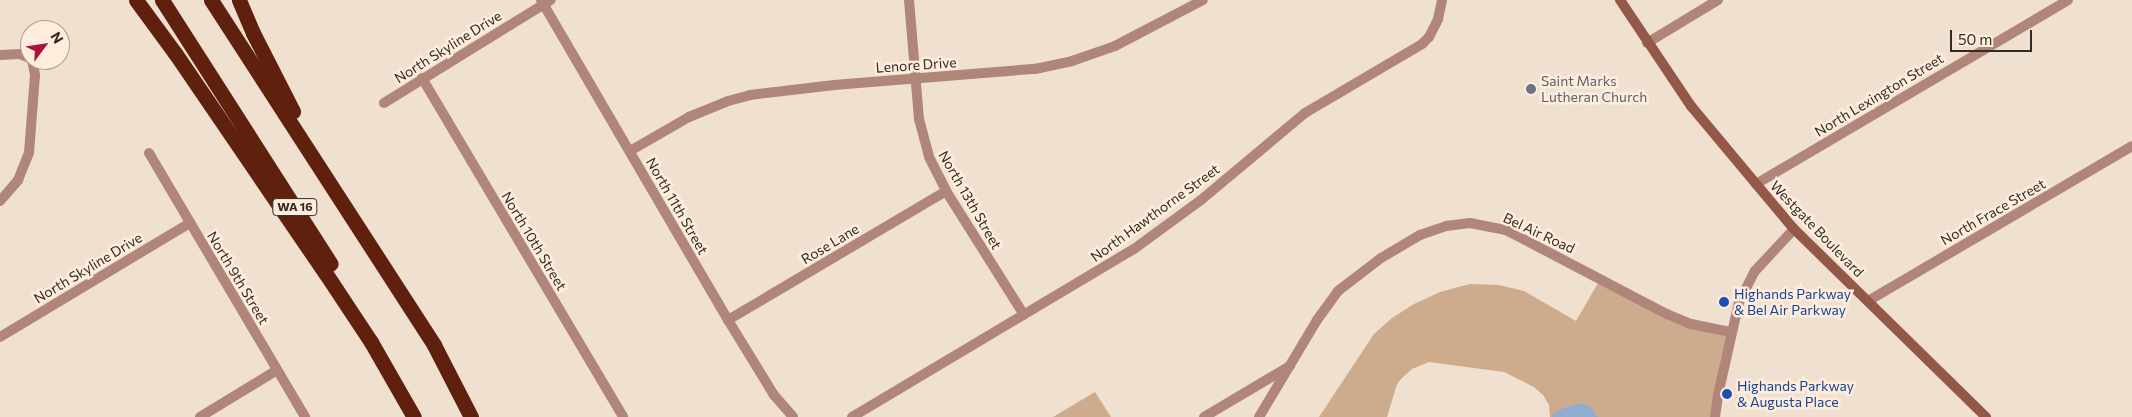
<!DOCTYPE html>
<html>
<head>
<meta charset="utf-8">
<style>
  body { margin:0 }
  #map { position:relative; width:2132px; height:417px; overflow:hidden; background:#f0e0d0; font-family:Commissioner,sans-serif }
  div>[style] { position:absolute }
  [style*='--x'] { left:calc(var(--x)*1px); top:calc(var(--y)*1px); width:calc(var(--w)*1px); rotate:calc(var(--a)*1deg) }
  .green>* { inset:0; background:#ccac8c }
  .water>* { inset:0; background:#90acd1 }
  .street>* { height:10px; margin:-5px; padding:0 5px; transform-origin:5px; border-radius:5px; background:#b0867a }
  .secondary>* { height:10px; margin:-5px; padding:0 5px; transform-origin:5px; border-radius:5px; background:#935848 }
  .highway>* { height:15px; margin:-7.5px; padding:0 7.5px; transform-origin:7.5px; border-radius:7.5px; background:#60200e }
  .dots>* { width:14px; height:14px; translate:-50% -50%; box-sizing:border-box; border:2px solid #feeddd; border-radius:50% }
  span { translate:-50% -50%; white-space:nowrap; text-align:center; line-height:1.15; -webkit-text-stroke:5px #feeddd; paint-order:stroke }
  .shield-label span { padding:1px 4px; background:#feeddd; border:1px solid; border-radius:4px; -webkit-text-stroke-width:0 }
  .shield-label { font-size:12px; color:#312b25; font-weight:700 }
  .street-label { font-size:14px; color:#312b25 }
  .worship-label { font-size:14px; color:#5b616d }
  .left { translate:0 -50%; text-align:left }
  .transit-label { font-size:14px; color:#164399 }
  .north { position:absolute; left:20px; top:20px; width:50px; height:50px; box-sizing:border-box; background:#feeddd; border:1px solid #ac9f93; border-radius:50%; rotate:59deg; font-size:14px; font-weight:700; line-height:20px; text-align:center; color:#312b25 }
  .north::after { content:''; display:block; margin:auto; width:18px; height:22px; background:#a9133c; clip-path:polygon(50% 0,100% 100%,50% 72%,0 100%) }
  .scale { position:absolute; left:1950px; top:30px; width:82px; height:22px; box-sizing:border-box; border:2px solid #312b25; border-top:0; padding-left:6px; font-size:15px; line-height:18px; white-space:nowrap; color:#312b25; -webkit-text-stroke:4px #feeddd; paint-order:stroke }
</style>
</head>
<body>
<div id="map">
  <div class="green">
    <div style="clip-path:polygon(1601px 278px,1667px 314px,1731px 332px,1715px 417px,1550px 417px,1549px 405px,1543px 395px,1534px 387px,1504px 372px,1429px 362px,1412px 369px,1402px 378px,1397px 384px,1387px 417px,1319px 417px,1374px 334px,1392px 318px,1414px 304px,1440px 292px,1470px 284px,1499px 285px,1524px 291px,1576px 321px)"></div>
    <div style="clip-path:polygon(1095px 392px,1111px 417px,1053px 417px)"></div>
  </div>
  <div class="water">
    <div style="clip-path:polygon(1581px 403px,1591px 407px,1598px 417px,1552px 417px,1554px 413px,1564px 408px)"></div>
  </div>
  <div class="street">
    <div style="--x:541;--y:0;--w:371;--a:59.7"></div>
    <div style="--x:728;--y:320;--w:88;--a:58.5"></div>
    <div style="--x:774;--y:395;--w:29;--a:49"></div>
    <div style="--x:909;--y:0;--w:119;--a:85.2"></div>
    <div style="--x:919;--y:119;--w:39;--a:75"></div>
    <div style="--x:929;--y:157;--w:38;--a:63"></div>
    <div style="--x:946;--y:191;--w:146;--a:57.8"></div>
    <div style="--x:1647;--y:43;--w:83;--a:-31.2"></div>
    <div style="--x:0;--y:55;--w:20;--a:-3"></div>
    <div style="--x:20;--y:54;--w:11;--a:22"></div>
    <div style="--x:422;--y:78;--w:394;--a:59.3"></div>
    <div style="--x:384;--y:103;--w:196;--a:-31.7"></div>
    <div style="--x:630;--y:151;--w:68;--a:-30"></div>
    <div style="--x:689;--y:117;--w:42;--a:-22.3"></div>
    <div style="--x:728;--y:101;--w:23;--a:-15"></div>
    <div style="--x:750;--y:95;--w:85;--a:-6.8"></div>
    <div style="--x:834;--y:85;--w:202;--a:-4.6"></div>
    <div style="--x:1035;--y:69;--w:38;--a:-12"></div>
    <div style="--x:1072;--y:61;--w:46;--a:-19.2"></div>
    <div style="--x:1115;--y:46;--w:99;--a:-27.6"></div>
    <div style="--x:149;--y:153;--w:307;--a:59.4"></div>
    <div style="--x:1756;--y:184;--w:362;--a:-30.5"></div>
    <div style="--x:0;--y:201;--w:28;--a:-49"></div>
    <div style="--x:18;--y:180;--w:29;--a:-68"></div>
    <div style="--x:29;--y:153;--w:78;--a:-85.6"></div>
    <div style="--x:35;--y:75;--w:15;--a:-101"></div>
    <div style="--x:1868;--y:301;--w:306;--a:-30.4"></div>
    <div style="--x:728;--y:320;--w:253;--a:-30.6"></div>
    <div style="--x:0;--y:337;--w:222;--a:-31"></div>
    <div style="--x:200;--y:417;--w:90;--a:-31.4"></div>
    <div style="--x:852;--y:417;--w:328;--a:-30.8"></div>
    <div style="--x:1134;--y:249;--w:83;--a:-36.2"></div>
    <div style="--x:1201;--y:200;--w:136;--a:-39.9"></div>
    <div style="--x:1305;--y:113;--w:136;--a:-30.5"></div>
    <div style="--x:1422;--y:44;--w:10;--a:-45"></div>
    <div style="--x:1429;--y:37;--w:20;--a:-63"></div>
    <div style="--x:1438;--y:19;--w:19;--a:-78"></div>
    <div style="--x:1204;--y:417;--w:100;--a:-30.7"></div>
    <div style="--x:1259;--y:417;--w:113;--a:-59.1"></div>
    <div style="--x:1317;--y:320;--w:36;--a:-54"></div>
    <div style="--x:1338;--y:291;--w:54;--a:-37.5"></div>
    <div style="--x:1381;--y:258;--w:45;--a:-30.5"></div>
    <div style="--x:1420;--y:235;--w:28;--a:-19"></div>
    <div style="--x:1446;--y:226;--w:24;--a:-7"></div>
    <div style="--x:1470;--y:223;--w:37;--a:11"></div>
    <div style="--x:1506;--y:230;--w:182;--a:27.6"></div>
    <div style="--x:1667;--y:314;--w:26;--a:23"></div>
    <div style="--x:1691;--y:324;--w:41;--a:11.3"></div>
    <div style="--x:1715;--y:417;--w:22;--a:-82"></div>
    <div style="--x:1718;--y:395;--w:95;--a:-77.3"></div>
    <div style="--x:1739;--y:302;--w:35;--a:-63"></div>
    <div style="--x:1755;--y:271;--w:57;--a:-47.1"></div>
  </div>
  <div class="secondary">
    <div style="--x:1620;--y:0;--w:128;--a:56.2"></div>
    <div style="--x:1691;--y:106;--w:160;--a:50.1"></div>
    <div style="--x:1794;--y:229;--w:269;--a:44.4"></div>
  </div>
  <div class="highway">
    <div style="--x:136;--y:0;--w:66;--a:53.7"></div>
    <div style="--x:175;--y:53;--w:268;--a:55.7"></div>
    <div style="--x:326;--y:274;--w:82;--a:56.5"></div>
    <div style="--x:371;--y:342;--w:86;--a:60.2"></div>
    <div style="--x:162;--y:0;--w:313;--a:57.4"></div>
    <div style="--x:211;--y:0;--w:411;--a:57.1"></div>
    <div style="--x:434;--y:345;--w:81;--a:62.8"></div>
    <div style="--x:239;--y:0;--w:36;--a:67"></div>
    <div style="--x:253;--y:33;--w:88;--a:62.9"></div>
  </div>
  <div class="dots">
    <div style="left:1531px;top:89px;background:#6b7280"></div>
    <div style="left:1724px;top:302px;background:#1a4fb4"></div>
    <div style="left:1727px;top:394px;background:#1a4fb4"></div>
  </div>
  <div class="shield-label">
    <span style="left:295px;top:207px">WA 16</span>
  </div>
  <div class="street-label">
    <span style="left:448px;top:47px;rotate:-32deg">North Skyline Drive</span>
    <span style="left:916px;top:65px;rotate:-4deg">Lenore Drive</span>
    <span style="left:1879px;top:95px;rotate:-31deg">North Lexington Street</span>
    <span style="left:970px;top:200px;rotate:60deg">North 13th Street</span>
    <span style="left:677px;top:206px;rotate:60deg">North 11th Street</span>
    <span style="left:1993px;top:212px;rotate:-30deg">North Frace Street</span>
    <span style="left:1155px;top:213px;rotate:-36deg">North Hawthorne Street</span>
    <span style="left:1817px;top:229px;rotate:46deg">Westgate Boulevard</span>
    <span style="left:1539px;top:233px;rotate:25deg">Bel Air Road</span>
    <span style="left:534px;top:241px;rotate:59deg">North 10th Street</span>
    <span style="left:830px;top:244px;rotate:-31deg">Rose Lane</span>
    <span style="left:88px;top:268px;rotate:-31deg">North Skyline Drive</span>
    <span style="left:238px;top:278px;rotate:59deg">North 9th Street</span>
  </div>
  <div class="worship-label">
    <span class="left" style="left:1541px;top:89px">Saint Marks<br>Lutheran Church</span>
  </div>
  <div class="transit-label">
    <span class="left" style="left:1734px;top:302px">Highands Parkway<br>&amp; Bel Air Parkway</span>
    <span class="left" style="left:1737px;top:394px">Highands Parkway<br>&amp; Augusta Place</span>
  </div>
  <div class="north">N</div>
  <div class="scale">50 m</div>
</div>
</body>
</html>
